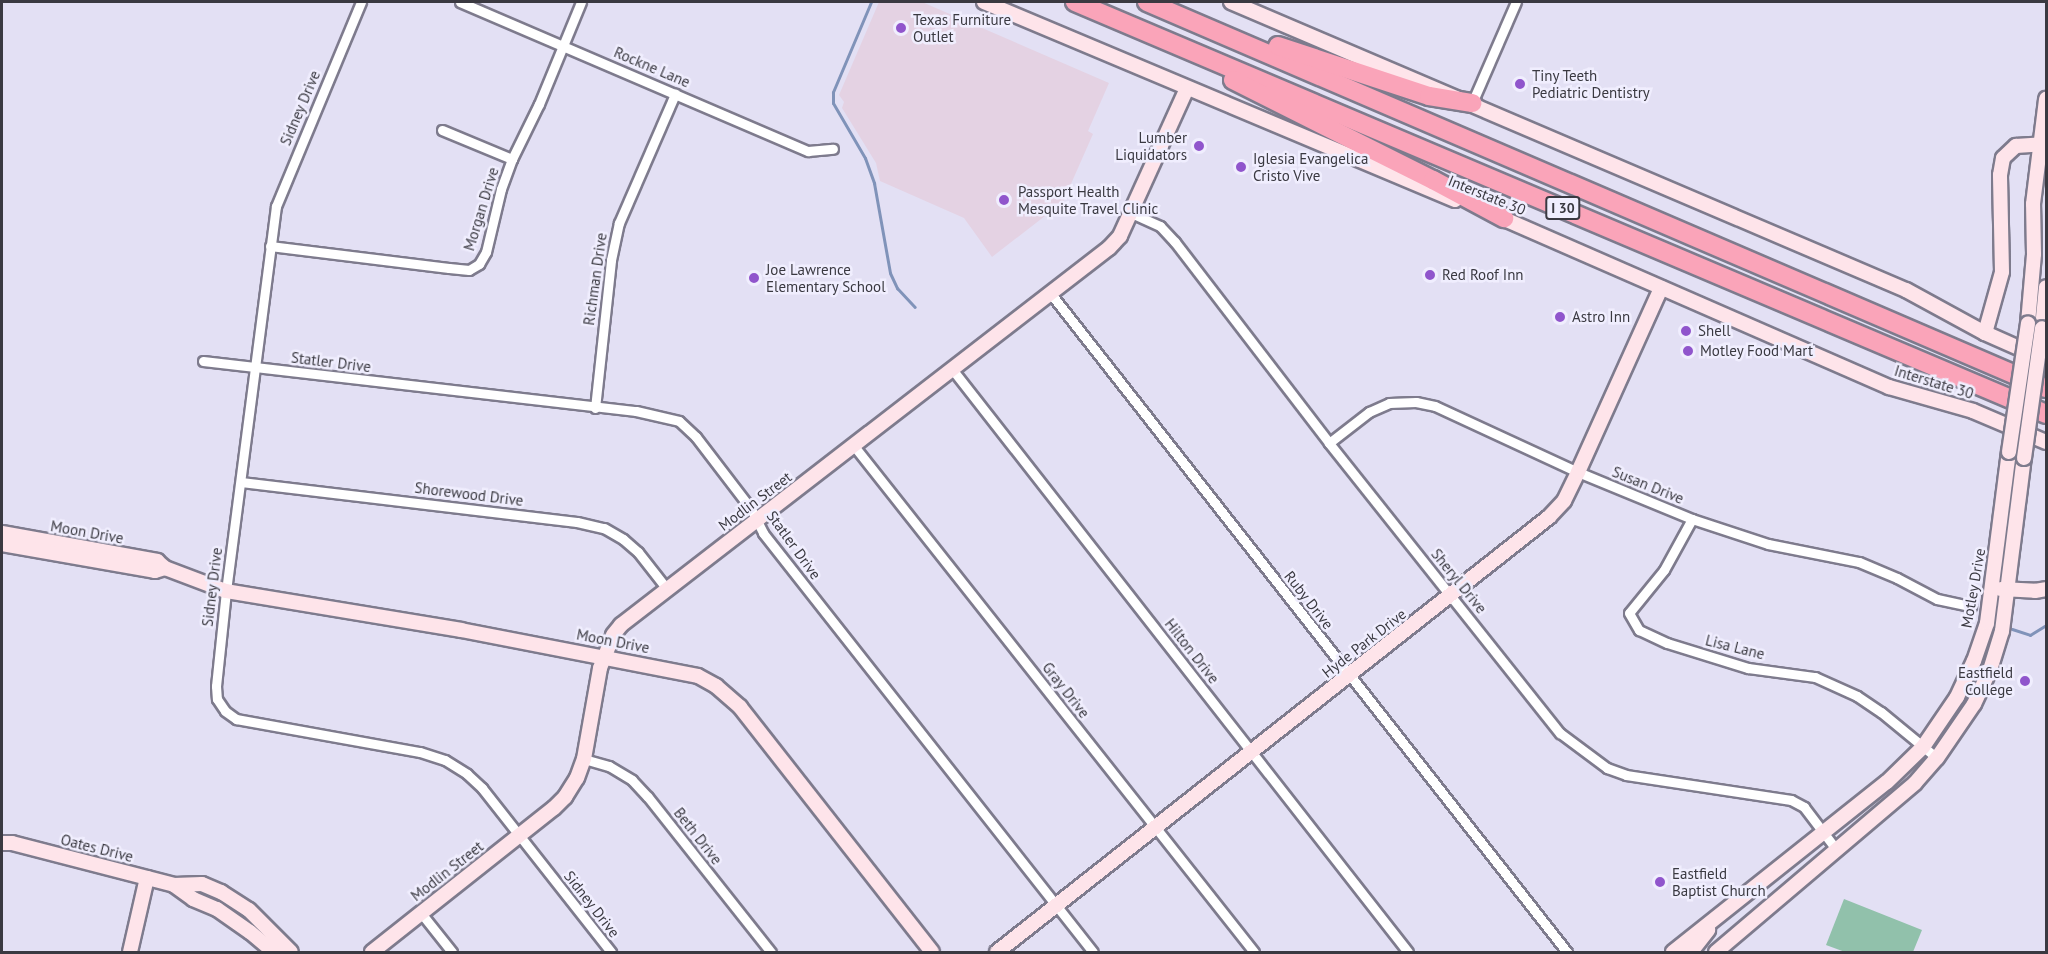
<!DOCTYPE html>
<html>
<head>
<meta charset="utf-8">
<style>
  body { margin:0 }
  #map { position:relative; width:2048px; height:954px; overflow:hidden; background:#e3e0f4; font-family:"PT Sans",sans-serif }
  div>[style] { position:absolute }
  [style*='--x'] { left:calc(var(--x)*1px); top:calc(var(--y)*1px); width:calc(var(--w)*1px); rotate:calc(var(--a)*1deg) }
  .commercial>* { inset:0; background:#e4d2e3 }
  .green>* { inset:0; background:#91c1ab }
  .stream>* { height:3px; margin:-1.5px; padding:0 1.5px; transform-origin:1.5px; border-radius:1.5px; background:#8093b9 }
  .roads { filter:drop-shadow(2px 0 #7e7b8d) drop-shadow(-2px 0 #7e7b8d) drop-shadow(0 2px #7e7b8d) drop-shadow(0 -2px #7e7b8d) }
  .street>* { height:9px; margin:-4.5px; padding:0 4.5px; transform-origin:4.5px; border-radius:4.5px; background:#fff }
  .secondary>* { height:14px; margin:-7px; padding:0 7px; transform-origin:7px; border-radius:7px; background:#fee4ea }
  .highway>* { height:18px; margin:-9px; padding:0 9px; transform-origin:9px; border-radius:9px; background:#faa4b9 }
  .bridges { filter:drop-shadow(2px 0 #7e7b8d) drop-shadow(-2px 0 #7e7b8d) drop-shadow(0 2px #7e7b8d) drop-shadow(0 -2px #7e7b8d) }
  .secondary-bridge>* { height:14px; margin:-7px; padding:0 7px; transform-origin:7px; border-radius:7px; background:#fee4ea }
  .dots>* { width:16px; height:16px; translate:-50% -50%; box-sizing:border-box; border:3px solid #f0eefe; border-radius:50% }
  span { translate:-50% -50%; white-space:nowrap; text-align:center; line-height:1.15; -webkit-text-stroke:5px #f0eefe; paint-order:stroke }
  .shield-label span { padding:2px 4px; background:#f0eefe; border:2px solid; border-radius:4px; -webkit-text-stroke-width:0 }
  .shield-label { font-size:14px; color:#3a3941; font-weight:700 }
  .poi-label { font-size:15px; color:#3a3941 }
  .left { translate:0 -50%; text-align:left }
  .right { translate:-100% -50%; text-align:right }
  .street-label { font-size:15px; color:#3a3941 }
  .frame { position:absolute; inset:0; border:3px solid #3a3941; pointer-events:none }
</style>
</head>
<body>
<div id="map">
  <div class="commercial">
    <div style="clip-path:polygon(879px 2px,922px 2px,1109px 83px,1088px 131px,1093px 134px,1063px 202px,992px 257px,964px 218px,880px 181px,876px 163px,842px 108px,844px 102px,839px 95px)"></div>
  </div>
  <div class="green">
    <div style="clip-path:polygon(1844px 899px,1922px 930px,1913px 952px,1845px 952px,1826px 945px)"></div>
  </div>
  <div class="stream">
    <div style="--x:871;--y:2;--w:98;--a:112.9"></div>
    <div style="--x:833;--y:92;--w:11;--a:90"></div>
    <div style="--x:833;--y:103;--w:64;--a:59.8"></div>
    <div style="--x:865;--y:158;--w:27;--a:70"></div>
    <div style="--x:874;--y:183;--w:91;--a:79.9"></div>
    <div style="--x:890;--y:273;--w:17;--a:65"></div>
    <div style="--x:897;--y:288;--w:26;--a:47"></div>
    <div style="--x:2012;--y:629;--w:19;--a:18"></div>
    <div style="--x:2030;--y:635;--w:19;--a:-32"></div>
  </div>
  <div class="roads">
    <div class="street">
      <div style="--x:361;--y:2;--w:221;--a:112.6"></div>
      <div style="--x:276;--y:206;--w:388;--a:97.4"></div>
      <div style="--x:226;--y:591;--w:96;--a:96"></div>
      <div style="--x:216;--y:686;--w:13;--a:86"></div>
      <div style="--x:217;--y:699;--w:14;--a:56"></div>
      <div style="--x:225;--y:711;--w:14;--a:36"></div>
      <div style="--x:236;--y:719;--w:187;--a:10.2"></div>
      <div style="--x:420;--y:752;--w:26;--a:18"></div>
      <div style="--x:445;--y:760;--w:26;--a:32"></div>
      <div style="--x:467;--y:774;--w:21;--a:43"></div>
      <div style="--x:482;--y:788;--w:209;--a:51.8"></div>
      <div style="--x:460;--y:2;--w:379;--a:23.2"></div>
      <div style="--x:808;--y:151;--w:25;--a:-5"></div>
      <div style="--x:1472;--y:103;--w:110;--a:-66.5"></div>
      <div style="--x:442;--y:130;--w:76;--a:22.5"></div>
      <div style="--x:1131;--y:213;--w:32;--a:24"></div>
      <div style="--x:1160;--y:226;--w:22;--a:47"></div>
      <div style="--x:1175;--y:242;--w:253;--a:52.5"></div>
      <div style="--x:1329;--y:443;--w:371;--a:51.5"></div>
      <div style="--x:1560;--y:733;--w:59;--a:36.7"></div>
      <div style="--x:1607;--y:768;--w:20;--a:20"></div>
      <div style="--x:1626;--y:775;--w:167;--a:8.6"></div>
      <div style="--x:1791;--y:800;--w:15;--a:28"></div>
      <div style="--x:1804;--y:807;--w:53;--a:52.7"></div>
      <div style="--x:270;--y:246;--w:180;--a:7"></div>
      <div style="--x:449;--y:268;--w:20;--a:6"></div>
      <div style="--x:469;--y:270;--w:12;--a:-31"></div>
      <div style="--x:479;--y:264;--w:14;--a:-60"></div>
      <div style="--x:486;--y:252;--w:65;--a:-76.6"></div>
      <div style="--x:501;--y:189;--w:32;--a:-70"></div>
      <div style="--x:512;--y:159;--w:61;--a:-63.9"></div>
      <div style="--x:539;--y:104;--w:110;--a:-67.6"></div>
      <div style="--x:1051;--y:294;--w:836;--a:51.9"></div>
      <div style="--x:203;--y:361;--w:436;--a:6.6"></div>
      <div style="--x:636;--y:411;--w:44;--a:13.1"></div>
      <div style="--x:679;--y:421;--w:23;--a:43"></div>
      <div style="--x:696;--y:437;--w:91;--a:52.6"></div>
      <div style="--x:751;--y:509;--w:27;--a:63"></div>
      <div style="--x:763;--y:533;--w:533;--a:51.78"></div>
      <div style="--x:952;--y:369;--w:740;--a:51.97"></div>
      <div style="--x:595;--y:408;--w:149;--a:-83.8"></div>
      <div style="--x:611;--y:260;--w:38;--a:-78"></div>
      <div style="--x:619;--y:223;--w:141;--a:-66.5"></div>
      <div style="--x:1329;--y:443;--w:51;--a:-37.8"></div>
      <div style="--x:1369;--y:412;--w:22;--a:-24"></div>
      <div style="--x:1389;--y:403;--w:27;--a:-2"></div>
      <div style="--x:1416;--y:402;--w:19;--a:12"></div>
      <div style="--x:1435;--y:406;--w:157;--a:24.8"></div>
      <div style="--x:1578;--y:472;--w:123;--a:22.4"></div>
      <div style="--x:1692;--y:519;--w:80;--a:18.2"></div>
      <div style="--x:1768;--y:544;--w:93;--a:11.2"></div>
      <div style="--x:1859;--y:562;--w:41;--a:22.8"></div>
      <div style="--x:1897;--y:578;--w:45;--a:27.7"></div>
      <div style="--x:1937;--y:599;--w:35;--a:12"></div>
      <div style="--x:854;--y:446;--w:645;--a:51.67"></div>
      <div style="--x:241;--y:482;--w:338;--a:6.8"></div>
      <div style="--x:577;--y:522;--w:28;--a:13"></div>
      <div style="--x:604;--y:528;--w:22;--a:30"></div>
      <div style="--x:623;--y:539;--w:20;--a:41"></div>
      <div style="--x:638;--y:552;--w:47;--a:51.9"></div>
      <div style="--x:1692;--y:519;--w:58;--a:118.8"></div>
      <div style="--x:1664;--y:570;--w:55;--a:129.1"></div>
      <div style="--x:1629;--y:613;--w:20;--a:60"></div>
      <div style="--x:1639;--y:630;--w:31;--a:25"></div>
      <div style="--x:1667;--y:643;--w:85;--a:17.2"></div>
      <div style="--x:1748;--y:668;--w:68;--a:7.7"></div>
      <div style="--x:1815;--y:677;--w:46;--a:24.3"></div>
      <div style="--x:1857;--y:696;--w:29;--a:34"></div>
      <div style="--x:1881;--y:712;--w:72;--a:39.4"></div>
      <div style="--x:584;--y:759;--w:26;--a:16"></div>
      <div style="--x:609;--y:766;--w:27;--a:31"></div>
      <div style="--x:632;--y:780;--w:23;--a:47"></div>
      <div style="--x:648;--y:797;--w:198;--a:51.6"></div>
      <div style="--x:421;--y:913;--w:50;--a:51.5"></div>
    </div>
    <div class="secondary">
      <div style="--x:984;--y:2;--w:511;--a:22.8"></div>
      <div style="--x:1231;--y:2;--w:734;--a:23.11"></div>
      <div style="--x:1906;--y:290;--w:90;--a:28.6"></div>
      <div style="--x:1985;--y:333;--w:67;--a:23.9"></div>
      <div style="--x:1495;--y:215;--w:430;--a:23.6"></div>
      <div style="--x:1889;--y:387;--w:87;--a:15.9"></div>
      <div style="--x:1973;--y:411;--w:79;--a:23"></div>
      <div style="--x:2028;--y:323;--w:69;--a:-85"></div>
      <div style="--x:2034;--y:254;--w:50;--a:-91.1"></div>
      <div style="--x:2033;--y:204;--w:106;--a:-82.9"></div>
      <div style="--x:2042;--y:328;--w:41;--a:-84.4"></div>
      <div style="--x:1985;--y:333;--w:63;--a:-74.4"></div>
      <div style="--x:2002;--y:272;--w:97;--a:-91.2"></div>
      <div style="--x:2000;--y:175;--w:17;--a:-80"></div>
      <div style="--x:2003;--y:158;--w:18;--a:-43"></div>
      <div style="--x:2016;--y:146;--w:30;--a:-4"></div>
      <div style="--x:2;--y:533;--w:158;--a:10.2"></div>
      <div style="--x:157;--y:561;--w:11;--a:41"></div>
      <div style="--x:165;--y:568;--w:65;--a:20.7"></div>
      <div style="--x:226;--y:591;--w:238;--a:9.4"></div>
      <div style="--x:461;--y:630;--w:241;--a:11"></div>
      <div style="--x:698;--y:676;--w:21;--a:29"></div>
      <div style="--x:716;--y:686;--w:32;--a:41"></div>
      <div style="--x:740;--y:707;--w:311;--a:51.9"></div>
      <div style="--x:2;--y:544;--w:155;--a:10"></div>
      <div style="--x:155;--y:571;--w:10;--a:-17"></div>
      <div style="--x:2001;--y:589;--w:34;--a:3"></div>
      <div style="--x:2035;--y:591;--w:11;--a:-10"></div>
      <div style="--x:2;--y:843;--w:10;--a:0"></div>
      <div style="--x:12;--y:843;--w:167;--a:14.5"></div>
      <div style="--x:174;--y:885;--w:28;--a:-2"></div>
      <div style="--x:202;--y:884;--w:21;--a:23"></div>
      <div style="--x:221;--y:892;--w:33;--a:33"></div>
      <div style="--x:249;--y:910;--w:59;--a:45"></div>
      <div style="--x:174;--y:885;--w:24;--a:36"></div>
      <div style="--x:193;--y:899;--w:26;--a:23"></div>
      <div style="--x:217;--y:909;--w:40;--a:34.9"></div>
      <div style="--x:250;--y:932;--w:31;--a:40"></div>
      <div style="--x:130;--y:952;--w:76;--a:-77.1"></div>
      <div style="--x:372;--y:952;--w:232;--a:-38.4"></div>
      <div style="--x:554;--y:808;--w:16;--a:-45"></div>
      <div style="--x:565;--y:797;--w:22;--a:-58"></div>
      <div style="--x:577;--y:778;--w:20;--a:-70"></div>
      <div style="--x:584;--y:759;--w:92;--a:-80"></div>
      <div style="--x:600;--y:668;--w:35;--a:-68"></div>
      <div style="--x:613;--y:635;--w:13;--a:-51"></div>
      <div style="--x:621;--y:625;--w:617;--a:-37.69"></div>
      <div style="--x:1109;--y:248;--w:16;--a:-47"></div>
      <div style="--x:1120;--y:236;--w:162;--a:-65.6"></div>
      <div style="--x:997;--y:952;--w:703;--a:-38.24"></div>
      <div style="--x:1549;--y:517;--w:22;--a:-47"></div>
      <div style="--x:1564;--y:501;--w:32;--a:-64"></div>
      <div style="--x:1578;--y:472;--w:202;--a:-65.7"></div>
      <div style="--x:1673;--y:952;--w:273;--a:-38.5"></div>
      <div style="--x:1887;--y:782;--w:50;--a:-44.2"></div>
      <div style="--x:1923;--y:747;--w:60;--a:-55.8"></div>
      <div style="--x:1957;--y:697;--w:40;--a:-65"></div>
      <div style="--x:1974;--y:661;--w:40;--a:-71.1"></div>
      <div style="--x:1987;--y:623;--w:172;--a:-82.7"></div>
      <div style="--x:1691;--y:952;--w:28;--a:-52"></div>
      <div style="--x:1716;--y:952;--w:261;--a:-40.3"></div>
      <div style="--x:1915;--y:783;--w:33;--a:-49"></div>
      <div style="--x:1937;--y:758;--w:65;--a:-55.6"></div>
      <div style="--x:1974;--y:704;--w:38;--a:-65"></div>
      <div style="--x:1990;--y:670;--w:41;--a:-72.9"></div>
      <div style="--x:2002;--y:631;--w:174;--a:-82.8"></div>
    </div>
    <div class="highway">
      <div style="--x:1075;--y:2;--w:1055;--a:22.99"></div>
      <div style="--x:1147;--y:2;--w:978;--a:23.24"></div>
      <div style="--x:1278;--y:46;--w:159;--a:18.3"></div>
      <div style="--x:1429;--y:96;--w:44;--a:9.2"></div>
      <div style="--x:1233;--y:80;--w:224;--a:26.6"></div>
      <div style="--x:1433;--y:180;--w:81;--a:28.2"></div>
    </div>
  </div>
  <div class="bridges">
    <div class="secondary-bridge">
      <div style="--x:2009;--y:452;--w:130;--a:-81.6"></div>
      <div style="--x:2024;--y:458;--w:131;--a:-82.1"></div>
    </div>
  </div>
  <div class="dots">
    <div style="left:901px;top:28px;background:#9055cc"></div>
    <div style="left:1520px;top:84px;background:#9055cc"></div>
    <div style="left:1199px;top:146px;background:#9055cc"></div>
    <div style="left:1241px;top:167px;background:#9055cc"></div>
    <div style="left:1004px;top:200px;background:#9055cc"></div>
    <div style="left:1430px;top:275px;background:#9055cc"></div>
    <div style="left:754px;top:278px;background:#9055cc"></div>
    <div style="left:1560px;top:317px;background:#9055cc"></div>
    <div style="left:1686px;top:331px;background:#9055cc"></div>
    <div style="left:1688px;top:351px;background:#9055cc"></div>
    <div style="left:2025px;top:681px;background:#9055cc"></div>
    <div style="left:1660px;top:882px;background:#9055cc"></div>
  </div>
  <div class="shield-label">
    <span style="left:1563px;top:208px">I 30</span>
  </div>
  <div class="poi-label">
    <span class="left" style="left:913px;top:28px">Texas Furniture<br>Outlet</span>
    <span class="left" style="left:1532px;top:84px">Tiny Teeth<br>Pediatric Dentistry</span>
    <span class="right" style="left:1187px;top:146px">Lumber<br>Liquidators</span>
    <span class="left" style="left:1253px;top:167px">Iglesia Evangelica<br>Cristo Vive</span>
    <span class="left" style="left:1018px;top:200px">Passport Health<br>Mesquite Travel Clinic</span>
    <span class="left" style="left:766px;top:278px">Joe Lawrence<br>Elementary School</span>
    <span class="left" style="left:1442px;top:275px">Red Roof Inn</span>
    <span class="left" style="left:1572px;top:317px">Astro Inn</span>
    <span class="left" style="left:1698px;top:331px">Shell</span>
    <span class="left" style="left:1700px;top:351px">Motley Food Mart</span>
    <span class="right" style="left:2013px;top:681px">Eastfield<br>College</span>
    <span class="left" style="left:1672px;top:882px">Eastfield<br>Baptist Church</span>
  </div>
  <div class="street-label">
    <span style="left:652px;top:67px;rotate:23deg">Rockne Lane</span>
    <span style="left:300px;top:108px;rotate:-67deg">Sidney Drive</span>
    <span style="left:1487px;top:195px;rotate:22deg">Interstate 30</span>
    <span style="left:481px;top:209px;rotate:-73deg">Morgan Drive</span>
    <span style="left:595px;top:279px;rotate:-82deg">Richman Drive</span>
    <span style="left:331px;top:362px;rotate:7deg">Statler Drive</span>
    <span style="left:1934px;top:382px;rotate:17deg">Interstate 30</span>
    <span style="left:1648px;top:485px;rotate:22deg">Susan Drive</span>
    <span style="left:469px;top:494px;rotate:7deg">Shorewood Drive</span>
    <span style="left:755px;top:501px;rotate:-37deg">Modlin Street</span>
    <span style="left:87px;top:532px;rotate:10deg">Moon Drive</span>
    <span style="left:794px;top:545px;rotate:54deg">Statler Drive</span>
    <span style="left:1459px;top:581px;rotate:51deg">Sheryl Drive</span>
    <span style="left:212px;top:587px;rotate:-83deg">Sidney Drive</span>
    <span style="left:1973px;top:588px;rotate:-80deg">Motley Drive</span>
    <span style="left:1309px;top:600px;rotate:52deg">Ruby Drive</span>
    <span style="left:613px;top:641px;rotate:11deg">Moon Drive</span>
    <span style="left:1364px;top:643px;rotate:-38deg">Hyde Park Drive</span>
    <span style="left:1735px;top:647px;rotate:14deg">Lisa Lane</span>
    <span style="left:1192px;top:651px;rotate:52deg">Hilton Drive</span>
    <span style="left:1066px;top:690px;rotate:52deg">Gray Drive</span>
    <span style="left:698px;top:836px;rotate:52deg">Beth Drive</span>
    <span style="left:97px;top:848px;rotate:14deg">Oates Drive</span>
    <span style="left:447px;top:871px;rotate:-38deg">Modlin Street</span>
    <span style="left:592px;top:904px;rotate:52deg">Sidney Drive</span>
  </div>
  <div class="frame"></div>
</div>
</body>
</html>
